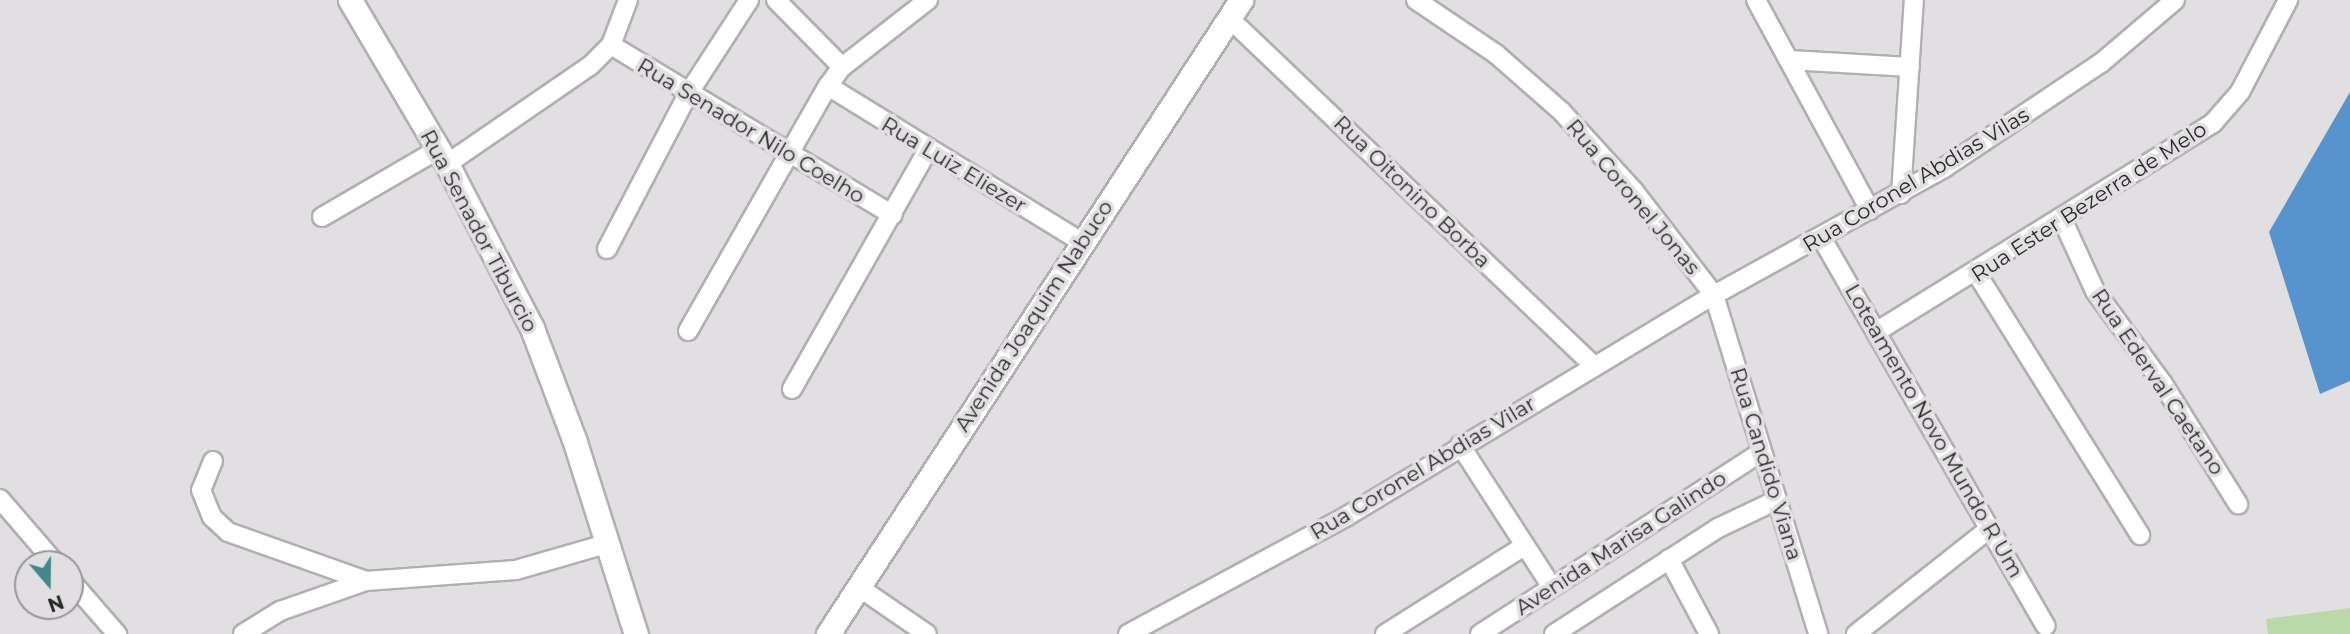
<!DOCTYPE html>
<html>
<head>
<meta charset="utf-8">
<style>
  body { margin:0 }
  #map { position:relative; width:2350px; height:634px; overflow:hidden; background:#e2dfe2; font-family:Montserrat,sans-serif }
  div>[style] { position:absolute }
  [style*='--x'] { left:calc(var(--x)*1px); top:calc(var(--y)*1px); width:calc(var(--w)*1px); rotate:calc(var(--a)*1deg) }
  .green>* { inset:0; background:#b9d9a9 }
  .water>* { inset:0; background:#5794ce }
  .roads { filter:drop-shadow(2px 0 #b2afb2) drop-shadow(-2px 0 #b2afb2) drop-shadow(0 2px #b2afb2) drop-shadow(0 -2px #b2afb2) }
  .minor>* { height:18px; margin:-9px; padding:0 9px; transform-origin:9px; border-radius:9px; background:#fff }
  .tertiary>* { height:23px; margin:-11.5px; padding:0 11.5px; transform-origin:11.5px; border-radius:11.5px; background:#fff }
  span { translate:-50% -50%; white-space:nowrap; text-align:center; line-height:1.15; -webkit-text-stroke:7px #e2dfe2; paint-order:stroke }
  .street-label { font-size:21px; color:#2a292a }
  .north { position:absolute; left:14px; top:550px; width:70px; height:70px; box-sizing:border-box; background:#e2dfe2; border:2px solid #989698; border-radius:50%; rotate:160deg; font-size:19px; font-weight:700; line-height:28px; text-align:center; color:#2a292a }
  .north::after { content:''; display:block; margin:auto; width:24px; height:32px; background:#408889; clip-path:polygon(50% 0,100% 100%,50% 72%,0 100%) }
</style>
</head>
<body>
<div id="map">
  <div class="green">
    <div style="clip-path:polygon(2350px 608px,2350px 634px,2268px 634px,2266px 619px)"></div>
  </div>
  <div class="water">
    <div style="clip-path:polygon(2350px 92px,2350px 381px,2320px 394px,2269px 232px)"></div>
  </div>
  <div class="roads">
    <div class="minor">
      <div style="--x:776;--y:0;--w:94;--a:45.4"></div>
      <div style="--x:1416;--y:0;--w:97;--a:34"></div>
      <div style="--x:1496;--y:54;--w:88;--a:41.3"></div>
      <div style="--x:1562;--y:112;--w:107;--a:47.7"></div>
      <div style="--x:1634;--y:191;--w:131;--a:52.4"></div>
      <div style="--x:1714;--y:295;--w:355;--a:72.9"></div>
      <div style="--x:1756;--y:0;--w:239;--a:61.5"></div>
      <div style="--x:1229;--y:18;--w:504;--a:43.63"></div>
      <div style="--x:611;--y:45;--w:329;--a:31.1"></div>
      <div style="--x:1790;--y:60;--w:120;--a:3.3"></div>
      <div style="--x:828;--y:86;--w:298;--a:31.6"></div>
      <div style="--x:447;--y:164;--w:175;--a:-34.5"></div>
      <div style="--x:591;--y:65;--w:28;--a:-45"></div>
      <div style="--x:611;--y:45;--w:48;--a:-69.3"></div>
      <div style="--x:1901;--y:194;--w:194;--a:-86.2"></div>
      <div style="--x:322;--y:217;--w:133;--a:-30.2"></div>
      <div style="--x:2063;--y:221;--w:77;--a:65.4"></div>
      <div style="--x:2095;--y:291;--w:115;--a:53.8"></div>
      <div style="--x:2163;--y:384;--w:142;--a:58"></div>
      <div style="--x:1821;--y:237;--w:449;--a:60"></div>
      <div style="--x:607;--y:249;--w:175;--a:-62.4"></div>
      <div style="--x:688;--y:94;--w:112;--a:-57"></div>
      <div style="--x:1977;--y:274;--w:308;--a:58"></div>
      <div style="--x:688;--y:331;--w:282;--a:-60.3"></div>
      <div style="--x:828;--y:86;--w:24;--a:-54"></div>
      <div style="--x:842;--y:67;--w:109;--a:-37.9"></div>
      <div style="--x:1876;--y:332;--w:397;--a:-31.8"></div>
      <div style="--x:2213;--y:123;--w:41;--a:-48.9"></div>
      <div style="--x:2240;--y:92;--w:104;--a:-62.4"></div>
      <div style="--x:792;--y:389;--w:274;--a:-60.4"></div>
      <div style="--x:1460;--y:445;--w:169;--a:57.1"></div>
      <div style="--x:213;--y:461;--w:31;--a:112"></div>
      <div style="--x:201;--y:490;--w:29;--a:68"></div>
      <div style="--x:212;--y:517;--w:22;--a:43"></div>
      <div style="--x:228;--y:532;--w:146;--a:19.5"></div>
      <div style="--x:0;--y:499;--w:86;--a:49.3"></div>
      <div style="--x:1669;--y:559;--w:85;--a:61.9"></div>
      <div style="--x:70;--y:580;--w:72;--a:49"></div>
      <div style="--x:860;--y:588;--w:81;--a:34.5"></div>
      <div style="--x:243;--y:634;--w:44;--a:-31.9"></div>
      <div style="--x:280;--y:611;--w:91;--a:-19.2"></div>
      <div style="--x:366;--y:581;--w:150;--a:-4.2"></div>
      <div style="--x:516;--y:570;--w:94;--a:-16.1"></div>
      <div style="--x:1128;--y:634;--w:249;--a:-28.3"></div>
      <div style="--x:1347;--y:516;--w:428;--a:-31.1"></div>
      <div style="--x:1714;--y:295;--w:263;--a:-28.9"></div>
      <div style="--x:1944;--y:168;--w:189;--a:-33.8"></div>
      <div style="--x:2101;--y:63;--w:97;--a:-40.4"></div>
      <div style="--x:1385;--y:634;--w:165;--a:-32.3"></div>
      <div style="--x:1480;--y:634;--w:335;--a:-32.9"></div>
      <div style="--x:1554;--y:634;--w:195;--a:-32.9"></div>
      <div style="--x:1718;--y:528;--w:65;--a:-25.4"></div>
      <div style="--x:1856;--y:634;--w:171;--a:-38.3"></div>
    </div>
    <div class="tertiary">
      <div style="--x:350;--y:0;--w:191;--a:59.4"></div>
      <div style="--x:447;--y:164;--w:185;--a:62.6"></div>
      <div style="--x:532;--y:328;--w:119;--a:69.3"></div>
      <div style="--x:574;--y:439;--w:205;--a:72.4"></div>
      <div style="--x:828;--y:634;--w:757;--a:-56.92"></div>
    </div>
  </div>
  <div class="street-label">
    <span style="left:751px;top:131px;rotate:31deg">Rua Senador Nilo Coelho</span>
    <span style="left:954px;top:165px;rotate:31deg">Rua Luiz Eliezer</span>
    <span style="left:1916px;top:180px;rotate:-31deg">Rua Coronel Abdias Vilas</span>
    <span style="left:1412px;top:192px;rotate:44deg">Rua Oitonino Borba</span>
    <span style="left:1633px;top:197px;rotate:50deg">Rua Coronel Jonas</span>
    <span style="left:2089px;top:202px;rotate:-33deg">Rua Ester Bezerra de Melo</span>
    <span style="left:479px;top:231px;rotate:62deg">Rua Senador Tiburcio</span>
    <span style="left:1034px;top:316px;rotate:-57deg">Avenida Joaquim Nabuco</span>
    <span style="left:2158px;top:382px;rotate:56deg">Rua Ederval Caetano</span>
    <span style="left:1934px;top:431px;rotate:60deg">Loteamento Novo Mundo R Um</span>
    <span style="left:1766px;top:464px;rotate:73deg">Rua Candido Viana</span>
    <span style="left:1423px;top:468px;rotate:-31deg">Rua Coronel Abdias Vilar</span>
    <span style="left:1621px;top:543px;rotate:-33deg">Avenida Marisa Galindo</span>
  </div>
  <div class="north">N</div>
</div>
</body>
</html>
